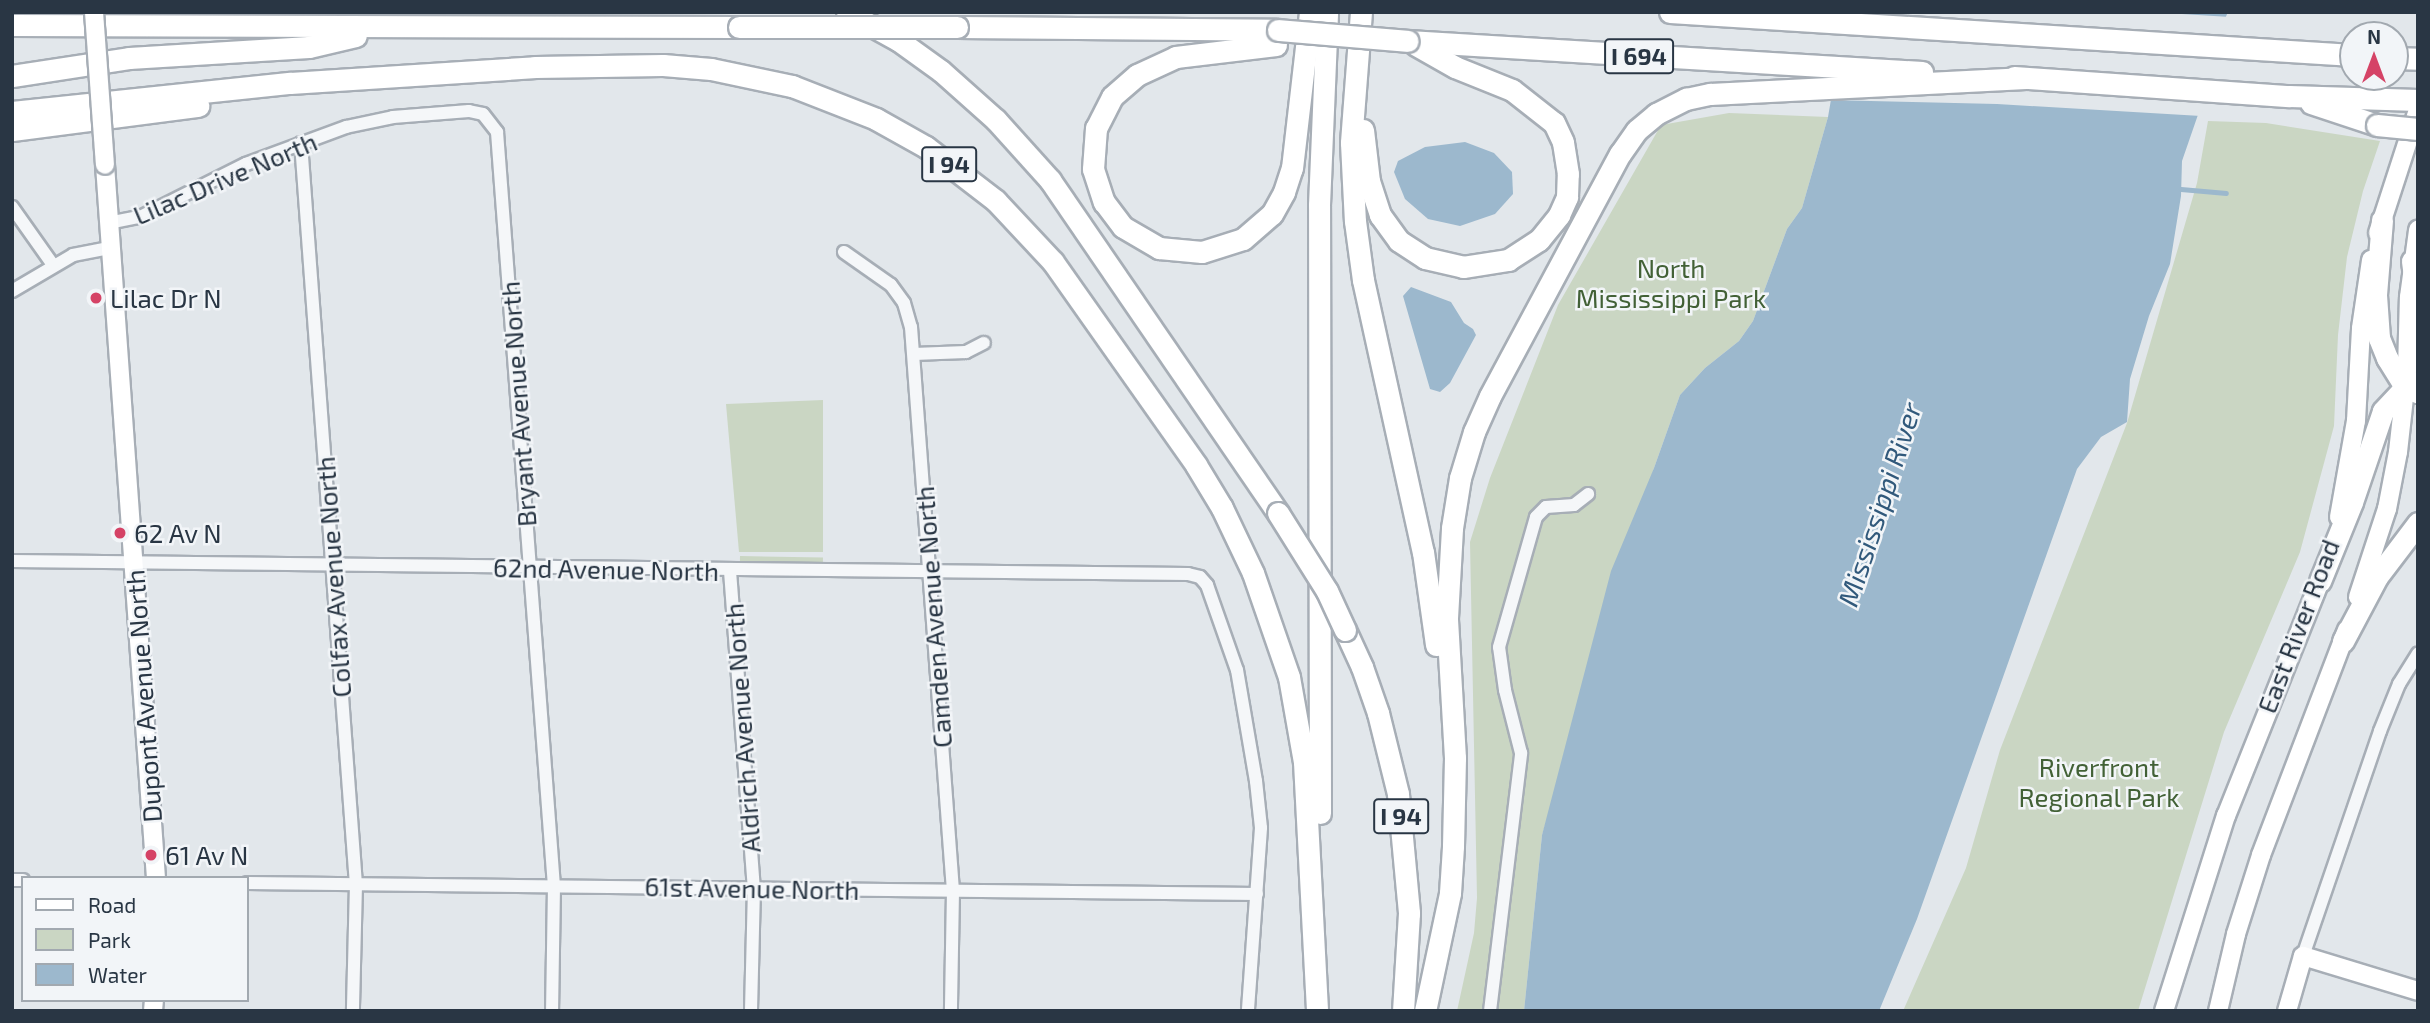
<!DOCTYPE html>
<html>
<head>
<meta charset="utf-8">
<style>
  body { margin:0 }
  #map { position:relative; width:2430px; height:1023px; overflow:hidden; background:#e2e7eb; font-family:"Exo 2",sans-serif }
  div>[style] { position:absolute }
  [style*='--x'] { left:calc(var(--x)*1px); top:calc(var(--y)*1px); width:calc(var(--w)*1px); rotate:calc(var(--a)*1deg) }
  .green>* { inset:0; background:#cad6c3; transform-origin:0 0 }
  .water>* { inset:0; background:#9cb8cd }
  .pier>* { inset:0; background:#e2e7eb }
  .stream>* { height:4.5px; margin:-2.25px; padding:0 2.25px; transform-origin:2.25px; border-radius:2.25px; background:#9cb8cd }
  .roads { filter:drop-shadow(2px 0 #a7aeb6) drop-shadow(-2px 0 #a7aeb6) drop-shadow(0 2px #a7aeb6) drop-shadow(0 -2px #a7aeb6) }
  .street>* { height:12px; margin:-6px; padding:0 6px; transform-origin:6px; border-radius:6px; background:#f5f7f9 }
  .secondary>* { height:18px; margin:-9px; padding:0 9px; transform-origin:9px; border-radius:9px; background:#fff }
  .highway>* { height:21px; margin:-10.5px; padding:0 10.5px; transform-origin:10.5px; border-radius:10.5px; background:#fff }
  .bridges { filter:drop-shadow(2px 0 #a7aeb6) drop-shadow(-2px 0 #a7aeb6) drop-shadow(0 2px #a7aeb6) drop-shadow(0 -2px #a7aeb6) }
  .secondary-bridge>* { height:18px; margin:-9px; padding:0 9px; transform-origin:9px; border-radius:9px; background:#fff }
  .highway-bridge>* { height:21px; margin:-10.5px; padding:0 10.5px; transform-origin:10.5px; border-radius:10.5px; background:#fff }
  .dots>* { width:19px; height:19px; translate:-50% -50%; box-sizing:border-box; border:4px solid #f2f5f8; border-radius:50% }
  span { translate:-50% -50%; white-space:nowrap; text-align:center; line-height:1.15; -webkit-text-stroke:5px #f2f5f8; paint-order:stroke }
  .shield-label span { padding:2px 5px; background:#f2f5f8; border:2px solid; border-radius:5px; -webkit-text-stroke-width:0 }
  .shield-label { font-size:24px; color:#293644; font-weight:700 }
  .street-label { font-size:26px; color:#293644 }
  .park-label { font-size:26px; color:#426136 }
  .poi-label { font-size:26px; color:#293644 }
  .left { translate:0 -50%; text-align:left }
  .water-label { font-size:28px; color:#31597b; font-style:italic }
  .frame { position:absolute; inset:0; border:14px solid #293644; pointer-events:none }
  .legend { position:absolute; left:21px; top:876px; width:228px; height:126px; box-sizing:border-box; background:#f2f5f8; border:2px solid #a2a9b0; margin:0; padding:9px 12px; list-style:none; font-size:21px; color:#293644 }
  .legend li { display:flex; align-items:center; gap:14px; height:35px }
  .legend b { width:35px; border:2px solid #a2a9b0 }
  .north { position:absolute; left:2339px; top:21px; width:70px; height:70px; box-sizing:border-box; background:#f2f5f8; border:2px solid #a2a9b0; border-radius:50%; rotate:0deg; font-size:19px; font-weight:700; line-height:28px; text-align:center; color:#293644 }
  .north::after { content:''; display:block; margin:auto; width:24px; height:32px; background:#d54366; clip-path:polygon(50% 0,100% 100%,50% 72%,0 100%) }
</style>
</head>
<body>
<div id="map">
  <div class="green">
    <div style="clip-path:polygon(1729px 113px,1828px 117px,1802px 208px,1787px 229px,1753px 321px,1739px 341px,1705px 368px,1680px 395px,1654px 468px,1542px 835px,1524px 1011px,1457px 1011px,1474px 933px,1477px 898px,1470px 542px,1490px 478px,1558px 305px,1661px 125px)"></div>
    <div style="clip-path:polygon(2208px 121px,2266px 123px,2380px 141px,2363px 191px,2347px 257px,2338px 335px,2334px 426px,2300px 552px,2224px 732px,2138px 1011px,1903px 1011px,1966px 868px,2000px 750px,2127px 423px,2197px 183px)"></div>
    <div style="clip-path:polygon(823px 400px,823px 552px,739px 552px,726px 404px)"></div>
    <div style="left:740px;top:556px;width:83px;height:6px;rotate:1deg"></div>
  </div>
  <div class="water">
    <div style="clip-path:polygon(1846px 12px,2228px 12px,2208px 57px,2210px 80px,2182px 161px,2181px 196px,2170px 264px,2149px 316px,2130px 379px,2127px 422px,2101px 437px,2077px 469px,1917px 919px,1879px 1011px,1524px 1011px,1542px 835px,1611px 571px,1654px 468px,1680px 395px,1705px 368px,1739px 341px,1753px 321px,1787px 229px,1802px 208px,1828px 117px)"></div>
    <div style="clip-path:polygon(1465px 142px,1494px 153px,1512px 172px,1513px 194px,1495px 214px,1460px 226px,1428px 219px,1405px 199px,1394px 172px,1398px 161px,1425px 147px)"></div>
    <div style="clip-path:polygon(1411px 287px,1451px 302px,1464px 323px,1473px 329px,1476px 335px,1450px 383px,1440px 392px,1430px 389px,1403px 296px)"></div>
  </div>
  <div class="pier">
    <div style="clip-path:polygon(1842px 12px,2150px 12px,2230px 17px,2211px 58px,2214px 81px,2201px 116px,1997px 104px,1828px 100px)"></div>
  </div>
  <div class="stream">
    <div style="--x:2181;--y:189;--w:45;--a:5.1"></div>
  </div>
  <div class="roads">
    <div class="street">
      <div style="--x:301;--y:143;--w:743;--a:85.76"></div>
      <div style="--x:356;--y:884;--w:127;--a:91.4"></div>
      <div style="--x:12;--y:207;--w:71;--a:54.7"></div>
      <div style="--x:108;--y:223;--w:33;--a:-11"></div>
      <div style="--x:140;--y:217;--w:119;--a:-26.6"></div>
      <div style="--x:246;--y:164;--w:107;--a:-20.3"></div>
      <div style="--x:346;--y:127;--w:48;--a:-12"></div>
      <div style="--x:393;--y:117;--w:76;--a:-4.5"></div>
      <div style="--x:469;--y:111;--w:14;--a:12"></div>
      <div style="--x:483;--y:114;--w:23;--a:52"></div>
      <div style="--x:497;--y:132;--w:756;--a:85.68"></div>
      <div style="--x:554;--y:886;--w:125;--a:90.9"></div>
      <div style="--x:844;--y:252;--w:57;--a:35.1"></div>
      <div style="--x:891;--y:285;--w:22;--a:54"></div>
      <div style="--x:904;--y:303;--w:25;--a:74"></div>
      <div style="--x:911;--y:327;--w:566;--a:85.74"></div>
      <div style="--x:953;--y:891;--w:120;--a:91"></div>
      <div style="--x:12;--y:291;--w:71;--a:-30.5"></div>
      <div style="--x:73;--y:255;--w:38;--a:-11"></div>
      <div style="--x:914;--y:354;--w:52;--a:-2.2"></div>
      <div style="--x:966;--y:352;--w:20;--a:-27"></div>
      <div style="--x:12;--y:561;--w:1176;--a:0.63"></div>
      <div style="--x:1188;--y:574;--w:12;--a:14"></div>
      <div style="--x:1200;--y:577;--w:11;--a:49"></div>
      <div style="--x:1207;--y:585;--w:90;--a:70.6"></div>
      <div style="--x:1237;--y:670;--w:113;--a:80.3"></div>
      <div style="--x:1256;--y:781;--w:47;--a:83.9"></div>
      <div style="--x:1261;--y:828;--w:183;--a:94.1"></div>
      <div style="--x:730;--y:571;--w:318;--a:85.7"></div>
      <div style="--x:754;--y:888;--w:123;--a:91.4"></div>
      <div style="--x:12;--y:880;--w:11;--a:0"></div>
      <div style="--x:247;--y:883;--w:1010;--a:0.62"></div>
      <div style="--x:2303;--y:956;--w:238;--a:-71.1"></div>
      <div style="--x:2380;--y:731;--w:51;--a:-68"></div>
      <div style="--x:2399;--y:684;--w:36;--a:-58"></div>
      <div style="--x:1490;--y:1011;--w:260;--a:-83.1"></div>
      <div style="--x:1521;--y:753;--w:65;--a:-104.3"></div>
      <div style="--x:1505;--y:690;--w:43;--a:-97.9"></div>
      <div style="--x:1499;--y:647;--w:135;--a:-74.1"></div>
      <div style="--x:1536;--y:517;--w:14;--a:-45"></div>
      <div style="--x:1546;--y:507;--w:28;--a:-4"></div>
      <div style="--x:1574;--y:505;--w:18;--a:-38"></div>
    </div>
    <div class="secondary">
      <div style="--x:105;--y:165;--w:715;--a:85.91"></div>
      <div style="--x:2378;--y:233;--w:129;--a:-72"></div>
      <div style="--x:2339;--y:517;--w:97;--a:-80"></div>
      <div style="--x:2356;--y:421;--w:93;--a:-86.9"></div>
      <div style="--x:2361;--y:328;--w:69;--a:-81.6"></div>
      <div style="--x:2358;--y:597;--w:93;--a:-71.8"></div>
      <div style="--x:2387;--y:509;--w:58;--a:-79.1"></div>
      <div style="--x:2398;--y:452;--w:81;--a:-83.7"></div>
      <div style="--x:2407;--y:371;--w:74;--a:-88.5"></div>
      <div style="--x:2409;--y:297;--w:68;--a:-82.3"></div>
      <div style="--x:153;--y:1011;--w:11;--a:-85"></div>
      <div style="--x:2164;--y:1011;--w:205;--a:-72.4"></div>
      <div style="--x:2226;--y:816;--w:264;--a:-68.2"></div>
      <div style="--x:2218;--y:1011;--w:79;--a:-76.8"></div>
      <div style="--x:2236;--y:934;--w:83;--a:-72.4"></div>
      <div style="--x:2261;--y:855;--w:241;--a:-69.1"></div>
      <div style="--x:2287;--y:1011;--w:57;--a:-73.8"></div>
      <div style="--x:2303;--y:956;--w:120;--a:16.9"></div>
    </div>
    <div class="highway">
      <div style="--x:847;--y:12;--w:58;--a:28.8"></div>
      <div style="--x:898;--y:40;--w:53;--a:35.8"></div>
      <div style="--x:941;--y:71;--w:74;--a:41.7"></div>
      <div style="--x:996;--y:120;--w:81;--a:48"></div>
      <div style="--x:1050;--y:180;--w:404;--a:55.6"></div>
      <div style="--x:1361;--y:12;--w:131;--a:94.4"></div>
      <div style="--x:1351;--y:143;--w:78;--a:87.1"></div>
      <div style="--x:1355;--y:221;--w:60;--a:82.3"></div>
      <div style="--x:1363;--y:280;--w:279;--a:77.6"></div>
      <div style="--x:1423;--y:552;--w:94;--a:82"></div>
      <div style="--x:1670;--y:12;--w:684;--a:3.6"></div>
      <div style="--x:12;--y:25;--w:727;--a:0.16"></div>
      <div style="--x:957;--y:27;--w:321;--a:0.5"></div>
      <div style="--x:1408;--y:41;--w:515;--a:3.45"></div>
      <div style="--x:1276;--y:45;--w:101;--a:173.2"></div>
      <div style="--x:1176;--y:57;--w:43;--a:155.2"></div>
      <div style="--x:1137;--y:75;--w:33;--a:139"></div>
      <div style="--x:1112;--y:97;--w:35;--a:117"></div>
      <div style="--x:1096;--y:128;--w:41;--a:94.2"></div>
      <div style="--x:1093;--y:169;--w:35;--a:72"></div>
      <div style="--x:1104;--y:202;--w:31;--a:53"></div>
      <div style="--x:1123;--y:227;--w:42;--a:30.3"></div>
      <div style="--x:1159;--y:248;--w:43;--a:5.3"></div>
      <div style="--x:1202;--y:252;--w:43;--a:-17.6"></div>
      <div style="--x:1243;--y:239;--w:38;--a:-41"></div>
      <div style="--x:1272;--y:214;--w:25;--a:-61"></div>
      <div style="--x:1284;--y:192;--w:25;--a:-72"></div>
      <div style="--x:1292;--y:168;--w:157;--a:-83.4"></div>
      <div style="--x:2395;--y:58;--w:23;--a:2"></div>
      <div style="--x:12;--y:76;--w:118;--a:-8.7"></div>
      <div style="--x:129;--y:58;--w:180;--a:-3.5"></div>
      <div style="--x:309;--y:47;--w:48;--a:-13.2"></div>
      <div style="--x:2014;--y:77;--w:276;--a:4"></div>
      <div style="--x:2289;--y:96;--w:129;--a:1.8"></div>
      <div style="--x:2311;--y:103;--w:70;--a:18.4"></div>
      <div style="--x:12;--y:112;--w:280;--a:-6"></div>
      <div style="--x:290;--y:83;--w:246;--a:-3.7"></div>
      <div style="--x:535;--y:67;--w:128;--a:-0.9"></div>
      <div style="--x:663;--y:65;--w:48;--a:4.8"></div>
      <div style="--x:711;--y:69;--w:83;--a:11.9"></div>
      <div style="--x:792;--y:86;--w:90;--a:21.4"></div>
      <div style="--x:876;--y:119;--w:57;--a:29.2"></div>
      <div style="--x:926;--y:147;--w:88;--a:37.6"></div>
      <div style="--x:996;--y:201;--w:83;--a:46.9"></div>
      <div style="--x:1053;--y:262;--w:248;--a:54.8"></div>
      <div style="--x:1196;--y:465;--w:50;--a:58.8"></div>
      <div style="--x:1222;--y:508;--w:72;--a:64.5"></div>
      <div style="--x:1253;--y:573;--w:110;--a:70.9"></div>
      <div style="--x:1289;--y:677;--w:86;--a:80"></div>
      <div style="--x:1304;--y:762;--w:249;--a:87"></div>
      <div style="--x:12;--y:130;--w:188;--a:-7.4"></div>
      <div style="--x:1363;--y:130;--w:51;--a:83.3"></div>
      <div style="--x:1369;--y:181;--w:36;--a:72"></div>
      <div style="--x:1380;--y:215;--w:32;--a:54"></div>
      <div style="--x:1399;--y:241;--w:31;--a:33"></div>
      <div style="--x:1425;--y:258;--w:39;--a:13"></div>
      <div style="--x:1463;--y:267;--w:46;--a:-8.8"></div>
      <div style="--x:1508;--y:260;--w:37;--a:-33"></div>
      <div style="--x:1539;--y:240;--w:32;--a:-51"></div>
      <div style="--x:1559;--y:215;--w:20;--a:-66"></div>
      <div style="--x:1567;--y:197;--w:23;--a:-88"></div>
      <div style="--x:1568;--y:174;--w:32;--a:-99"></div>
      <div style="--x:1563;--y:142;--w:21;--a:-115"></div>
      <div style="--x:1554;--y:123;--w:53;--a:-141.8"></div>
      <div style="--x:1512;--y:90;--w:61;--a:-158"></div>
      <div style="--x:1455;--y:67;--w:45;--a:-150.6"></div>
      <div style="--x:2382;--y:220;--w:75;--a:94.6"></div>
      <div style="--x:2376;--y:295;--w:43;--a:86"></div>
      <div style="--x:2379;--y:338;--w:22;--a:68"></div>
      <div style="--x:2387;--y:358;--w:34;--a:58"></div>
      <div style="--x:2405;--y:387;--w:13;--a:23"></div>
      <div style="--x:2412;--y:261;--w:45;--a:82.4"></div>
      <div style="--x:2320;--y:581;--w:85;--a:-67.9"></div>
      <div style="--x:2352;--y:502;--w:96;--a:-71.2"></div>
      <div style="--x:2383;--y:411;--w:33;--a:-47"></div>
      <div style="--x:2405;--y:387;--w:14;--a:-21"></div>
      <div style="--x:1345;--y:630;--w:41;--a:65.3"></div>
      <div style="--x:1362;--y:667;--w:49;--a:70.8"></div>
      <div style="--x:1378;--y:713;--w:83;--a:76.1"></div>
      <div style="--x:1398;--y:794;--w:120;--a:84.7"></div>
      <div style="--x:1409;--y:913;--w:98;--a:93.5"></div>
      <div style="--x:2343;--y:641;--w:72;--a:-62"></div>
      <div style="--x:2377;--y:577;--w:68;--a:-52.8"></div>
      <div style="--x:1320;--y:813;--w:608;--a:-90.09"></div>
      <div style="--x:1319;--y:205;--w:193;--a:-87.6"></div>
      <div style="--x:1425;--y:1011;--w:121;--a:-78"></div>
      <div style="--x:1450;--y:893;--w:47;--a:-86.3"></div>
      <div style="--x:1453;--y:846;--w:88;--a:-88.7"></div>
      <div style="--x:1455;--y:758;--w:140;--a:-93.3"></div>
      <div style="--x:1447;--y:618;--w:90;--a:-86.8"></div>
      <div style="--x:1452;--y:528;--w:51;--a:-80.9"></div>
      <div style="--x:1460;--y:478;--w:48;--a:-73.1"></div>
      <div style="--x:1474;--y:432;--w:39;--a:-66"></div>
      <div style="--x:1490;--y:396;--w:275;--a:-61.8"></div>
      <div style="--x:1620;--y:154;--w:29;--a:-55"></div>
      <div style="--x:1637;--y:130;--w:25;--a:-40"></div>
      <div style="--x:1656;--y:114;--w:34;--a:-27"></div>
      <div style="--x:1686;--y:99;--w:25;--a:-12"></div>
      <div style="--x:1710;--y:94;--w:316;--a:-2.9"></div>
    </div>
  </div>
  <div class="bridges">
    <div class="secondary-bridge">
      <div style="--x:94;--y:12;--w:153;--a:85.9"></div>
    </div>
    <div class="highway-bridge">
      <div style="--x:739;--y:27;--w:218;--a:0"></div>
      <div style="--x:1278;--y:30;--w:130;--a:4.8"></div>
      <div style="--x:2377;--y:125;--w:41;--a:5.6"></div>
      <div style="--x:1278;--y:513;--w:92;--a:57.9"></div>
      <div style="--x:1327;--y:591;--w:43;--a:65.2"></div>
    </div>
  </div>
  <div class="dots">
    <div style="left:96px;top:298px;background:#d54366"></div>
    <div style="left:120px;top:533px;background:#d54366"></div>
    <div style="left:151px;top:855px;background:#d54366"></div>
  </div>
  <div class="shield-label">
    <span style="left:1639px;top:56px">I 694</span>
    <span style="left:949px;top:164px">I 94</span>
    <span style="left:1401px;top:816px">I 94</span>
  </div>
  <div class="street-label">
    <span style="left:225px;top:178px;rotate:-23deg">Lilac Drive North</span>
    <span style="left:518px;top:404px;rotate:-94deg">Bryant Avenue North</span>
    <span style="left:606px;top:569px;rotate:1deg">62nd Avenue North</span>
    <span style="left:333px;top:577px;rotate:-94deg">Colfax Avenue North</span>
    <span style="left:933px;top:617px;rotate:-94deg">Camden Avenue North</span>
    <span style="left:2298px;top:626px;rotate:-69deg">East River Road</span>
    <span style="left:143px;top:696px;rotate:-94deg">Dupont Avenue North</span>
    <span style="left:742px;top:728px;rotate:-94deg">Aldrich Avenue North</span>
    <span style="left:752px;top:888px;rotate:1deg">61st Avenue North</span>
  </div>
  <div class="park-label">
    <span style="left:1671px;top:283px">North<br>Mississippi Park</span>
    <span style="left:2099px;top:782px">Riverfront<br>Regional Park</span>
  </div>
  <div class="poi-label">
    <span class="left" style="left:110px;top:298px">Lilac Dr N</span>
    <span class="left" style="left:134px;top:533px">62 Av N</span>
    <span class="left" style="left:165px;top:855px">61 Av N</span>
  </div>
  <div class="water-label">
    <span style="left:1879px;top:504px;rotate:-72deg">Mississippi River</span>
  </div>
  <div class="frame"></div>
  <ul class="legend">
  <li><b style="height:9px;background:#fff"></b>Road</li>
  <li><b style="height:19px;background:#cad6c3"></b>Park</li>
  <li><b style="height:19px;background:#9cb8cd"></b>Water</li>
  </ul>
  <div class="north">N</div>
</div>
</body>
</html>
